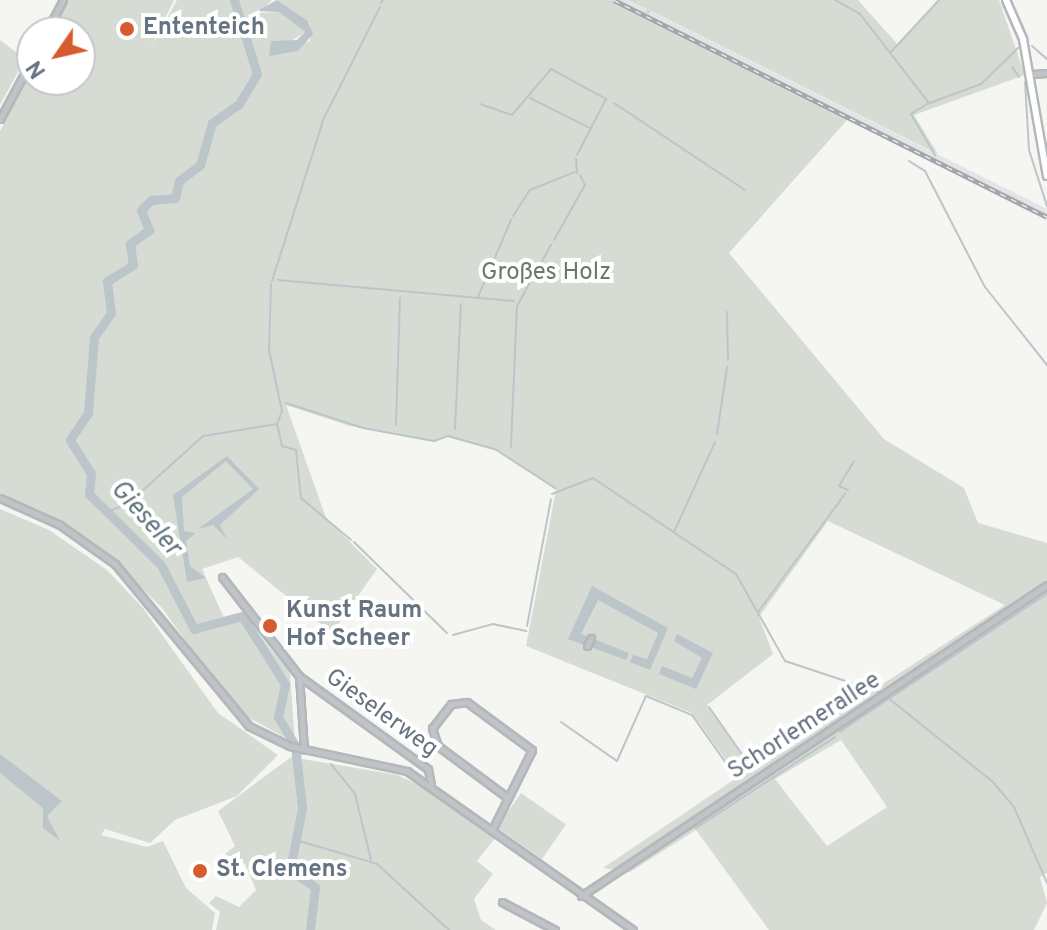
<!DOCTYPE html>
<html>
<head>
<meta charset="utf-8">
<style>
  body { margin:0 }
  #map { position:relative; width:1047px; height:930px; overflow:hidden; background:#f5f5f2; font-family:Overpass,sans-serif }
  div>[style] { position:absolute }
  [style*='--x'] { left:calc(var(--x)*1px); top:calc(var(--y)*1px); width:calc(var(--w)*1px); rotate:calc(var(--a)*1deg) }
  .built>* { inset:0; background:#e3e4e3 }
  .green>* { inset:0; background:#d6dcd3; transform-origin:0 0 }
  .water>* { inset:0; background:#bcc5ca }
  .stream>* { height:2px; margin:-1px; padding:0 1px; transform-origin:1px; border-radius:1px; background:#bcc5ca }
  .river>* { height:9px; margin:-4.5px; padding:0 4.5px; transform-origin:4.5px; border-radius:4.5px; background:#bcc5ca }
  .roads { filter:drop-shadow(2px 0 #b4b7bb) drop-shadow(-2px 0 #b4b7bb) drop-shadow(0 2px #b4b7bb) drop-shadow(0 -2px #b4b7bb) }
  .minor>* { height:5px; margin:-2.5px; padding:0 2.5px; transform-origin:2.5px; border-radius:2.5px; background:#c0c4c7 }
  .major>* { height:6px; margin:-3px; padding:0 3px; transform-origin:3px; border-radius:3px; background:#fff }
  .rail>* { height:5px; margin-top:-2.5px; transform-origin:0; background:repeating-linear-gradient(90deg,#fff 0 6px,#a2a7ac 0 12px); box-sizing:border-box; border-block:2px solid #a2a7ac }
  .dots>* { width:22px; height:22px; translate:-50% -50%; box-sizing:border-box; border:4px solid #fff; border-radius:50% }
  span { translate:-50% -50%; white-space:nowrap; text-align:center; line-height:1.15; -webkit-text-stroke:8px #fff; paint-order:stroke }
  .poi-label { font-size:24px; color:#667481; font-weight:700 }
  .left { translate:0 -50%; text-align:left }
  .park-label { font-size:24px; color:#687964 }
  .street-label { font-size:24px; color:#667481 }
  .water-label { font-size:26px; color:#62767e; font-style:italic }
  .north { position:absolute; left:16px; top:16px; width:80px; height:80px; box-sizing:border-box; background:#fff; border:2px solid #c2c7cd; border-radius:50%; rotate:236deg; font-size:22px; font-weight:700; line-height:32px; text-align:center; color:#667481 }
  .north::after { content:''; display:block; margin:auto; width:28px; height:36px; background:#d85b2f; clip-path:polygon(50% 0,100% 100%,50% 72%,0 100%) }
</style>
</head>
<body>
<div id="map">
  <div class="built">
    <div style="clip-path:polygon(611px 0,628px 0,1047px 209px,1047px 219px)"></div>
  </div>
  <div class="green">
    <div style="clip-path:polygon(evenodd,66px 0,174px 0,150px 50px,177px 0,272px 0,259px 13px,279px 12px,305px 32px,274px 52px,310px 41px,310px 23px,277px 0,611px 0,643px 16px,647px 9px,628px 0,858px 0,898px 45px,939px 0,999px 0,1025px 75px,914px 115px,938px 154px,651px 11px,647px 18px,848px 119px,729px 253px,884px 439px,964px 488px,978px 523px,1047px 543px,1047px 873px,1040px 877px,1047px 903px,1034px 930px,769px 930px,696px 830px,630px 872px,603px 868px,738px 777px,692px 713px,526px 646px,556px 490px,503px 453px,447px 437px,435px 442px,350px 426px,286px 405px,326px 518px,377px 569px,332px 633px,238px 557px,202px 569px,224px 618px,246px 619px,290px 673px,295px 743px,235px 710px,162px 608px,102px 549px,0 494px,0 131px,32px 67px,32px 80px,80px 80px,80px 32px,49px 32px,66px 0,828px 521px,1005px 605px,751px 769px,707px 705px,773px 654px,759px 617px,828px 521px,66px 0,841px 740px,887px 807px,827px 846px,775px 779px,841px 740px)"></div>
    <div style="clip-path:polygon(0 40px,25px 59px,0 105px)"></div>
    <div style="clip-path:polygon(0 509px,49px 530px,107px 570px,143px 608px,218px 713px,278px 755px,237px 796px,175px 820px,150px 843px,105px 829px,101px 835px,147px 847px,163px 841px,186px 888px,215px 913px,212px 930px,0 930px)"></div>
    <div style="clip-path:polygon(291px 757px,397px 775px,439px 794px,496px 837px,477px 861px,493px 874px,474px 899px,481px 920px,496px 930px,216px 930px,220px 912px,209px 903px,216px 896px,239px 907px,256px 890px,245px 864px,225px 854px,235px 846px,218px 811px)"></div>
    <div style="left:521px;top:793px;width:55px;height:42px;rotate:35deg"></div>
  </div>
  <div class="water">
    <div style="clip-path:polygon(277px 0,308px 21px,313px 34px,298px 51px,269px 56px,271px 41px,297px 40px,305px 32px,279px 12px,257px 11px)"></div>
    <div style="clip-path:polygon(227px 456px,259px 489px,220px 525px,227px 539px,213px 525px,198px 529px,253px 489px,226px 461px,182px 497px,184px 531px,196px 533px,186px 541px,190px 566px,206px 578px,187px 582px,173px 495px)"></div>
    <div style="clip-path:polygon(592px 586px,668px 628px,650px 670px,630px 662px,633px 655px,647px 659px,658px 633px,598px 600px,581px 634px,629px 653px,626px 660px,568px 639px)"></div>
    <div style="clip-path:polygon(677px 634px,713px 653px,696px 689px,659px 674px,662px 666px,692px 678px,702px 658px,674px 641px)"></div>
    <div style="clip-path:polygon(0 754px,62px 801px,47px 816px,60px 841px,43px 828px,43px 808px,0 773px)"></div>
  </div>
  <div class="stream">
    <div style="--x:835;--y:0;--w:29;--a:29"></div>
    <div style="--x:860;--y:14;--w:113;--a:52.2"></div>
    <div style="--x:929;--y:103;--w:21;--a:149"></div>
    <div style="--x:911;--y:114;--w:48;--a:59.7"></div>
    <div style="--x:381;--y:3;--w:4;--a:-56"></div>
    <div style="--x:1032;--y:46;--w:20;--a:41"></div>
    <div style="--x:891;--y:52;--w:71;--a:-47.3"></div>
    <div style="--x:255;--y:60;--w:3;--a:-45"></div>
    <div style="--x:1012;--y:67;--w:12;--a:55"></div>
    <div style="--x:1025;--y:82;--w:68;--a:86.6"></div>
    <div style="--x:1029;--y:150;--w:59;--a:72.2"></div>
    <div style="--x:530;--y:98;--w:69;--a:26.6"></div>
    <div style="--x:614;--y:103;--w:157;--a:33.6"></div>
    <div style="--x:930;--y:103;--w:54;--a:-20.4"></div>
    <div style="--x:981;--y:84;--w:52;--a:-44.2"></div>
    <div style="--x:480;--y:104;--w:34;--a:19"></div>
    <div style="--x:512;--y:115;--w:60;--a:-49.7"></div>
    <div style="--x:551;--y:69;--w:63;--a:28.6"></div>
    <div style="--x:606;--y:99;--w:63;--a:117.4"></div>
    <div style="--x:322;--y:122;--w:129;--a:-63.2"></div>
    <div style="--x:576;--y:159;--w:14;--a:86"></div>
    <div style="--x:909;--y:161;--w:19;--a:32"></div>
    <div style="--x:925;--y:171;--w:131;--a:62.7"></div>
    <div style="--x:985;--y:287;--w:100;--a:51.5"></div>
    <div style="--x:513;--y:216;--w:31;--a:-57"></div>
    <div style="--x:530;--y:190;--w:48;--a:-21.8"></div>
    <div style="--x:554;--y:240;--w:63;--a:-60.6"></div>
    <div style="--x:585;--y:185;--w:11;--a:-117"></div>
    <div style="--x:278;--y:280;--w:237;--a:5.1"></div>
    <div style="--x:272;--y:281;--w:165;--a:-72.3"></div>
    <div style="--x:271;--y:284;--w:66;--a:91.7"></div>
    <div style="--x:269;--y:350;--w:62;--a:78"></div>
    <div style="--x:282;--y:411;--w:14;--a:111"></div>
    <div style="--x:478;--y:297;--w:84;--a:-66.8"></div>
    <div style="--x:727;--y:312;--w:48;--a:88.8"></div>
    <div style="--x:286;--y:403;--w:81;--a:18"></div>
    <div style="--x:363;--y:428;--w:72;--a:10.4"></div>
    <div style="--x:434;--y:441;--w:15;--a:-20"></div>
    <div style="--x:448;--y:436;--w:49;--a:15.5"></div>
    <div style="--x:495;--y:449;--w:72;--a:33"></div>
    <div style="--x:396;--y:425;--w:127;--a:-88.2"></div>
    <div style="--x:455;--y:429;--w:125;--a:-87.3"></div>
    <div style="--x:717;--y:434;--w:68;--a:-81.5"></div>
    <div style="--x:511;--y:447;--w:141;--a:-87.6"></div>
    <div style="--x:517;--y:306;--w:70;--a:-60.9"></div>
    <div style="--x:848;--y:490;--w:10;--a:-156"></div>
    <div style="--x:839;--y:486;--w:29;--a:-59"></div>
    <div style="--x:552;--y:494;--w:44;--a:-21.3"></div>
    <div style="--x:593;--y:478;--w:172;--a:33.9"></div>
    <div style="--x:736;--y:574;--w:100;--a:60.6"></div>
    <div style="--x:785;--y:661;--w:102;--a:18.3"></div>
    <div style="--x:882;--y:693;--w:142;--a:38.7"></div>
    <div style="--x:993;--y:782;--w:33;--a:50"></div>
    <div style="--x:1014;--y:807;--w:83;--a:66.5"></div>
    <div style="--x:108;--y:512;--w:24;--a:-24"></div>
    <div style="--x:130;--y:502;--w:98;--a:-42.1"></div>
    <div style="--x:203;--y:436;--w:75;--a:-9.2"></div>
    <div style="--x:277;--y:424;--w:23;--a:77"></div>
    <div style="--x:282;--y:446;--w:15;--a:16"></div>
    <div style="--x:296;--y:450;--w:48;--a:84.1"></div>
    <div style="--x:301;--y:498;--w:65;--a:40"></div>
    <div style="--x:674;--y:532;--w:99;--a:-65.5"></div>
    <div style="--x:354;--y:542;--w:130;--a:44.4"></div>
    <div style="--x:758;--y:612;--w:147;--a:-53.6"></div>
    <div style="--x:527;--y:626;--w:129;--a:-79.3"></div>
    <div style="--x:453;--y:635;--w:41;--a:-15.4"></div>
    <div style="--x:493;--y:624;--w:34;--a:12"></div>
    <div style="--x:709;--y:707;--w:77;--a:55.1"></div>
    <div style="--x:857;--y:720;--w:228;--a:-33.6"></div>
    <div style="--x:561;--y:722;--w:68;--a:34.9"></div>
    <div style="--x:617;--y:761;--w:71;--a:-66"></div>
    <div style="--x:646;--y:696;--w:50;--a:22.4"></div>
    <div style="--x:692;--y:715;--w:80;--a:54.7"></div>
    <div style="--x:840;--y:732;--w:19;--a:-36"></div>
    <div style="--x:331;--y:764;--w:38;--a:51"></div>
    <div style="--x:355;--y:794;--w:68;--a:76.4"></div>
    <div style="--x:696;--y:828;--w:166;--a:-33.2"></div>
    <div style="--x:296;--y:840;--w:84;--a:16.5"></div>
    <div style="--x:377;--y:864;--w:98;--a:42.5"></div>
  </div>
  <div class="river">
    <div style="--x:234;--y:0;--w:77;--a:72.7"></div>
    <div style="--x:257;--y:74;--w:35;--a:121"></div>
    <div style="--x:239;--y:104;--w:33;--a:145"></div>
    <div style="--x:212;--y:123;--w:44;--a:105.9"></div>
    <div style="--x:200;--y:165;--w:26;--a:143"></div>
    <div style="--x:179;--y:181;--w:17;--a:103"></div>
    <div style="--x:175;--y:198;--w:24;--a:175"></div>
    <div style="--x:151;--y:200;--w:14;--a:135"></div>
    <div style="--x:141;--y:210;--w:22;--a:68"></div>
    <div style="--x:149;--y:230;--w:24;--a:144"></div>
    <div style="--x:130;--y:244;--w:21;--a:82"></div>
    <div style="--x:133;--y:265;--w:31;--a:148"></div>
    <div style="--x:107;--y:281;--w:32;--a:83"></div>
    <div style="--x:111;--y:313;--w:29;--a:125"></div>
    <div style="--x:94;--y:337;--w:76;--a:94.5"></div>
    <div style="--x:88;--y:413;--w:32;--a:124"></div>
    <div style="--x:70;--y:440;--w:39;--a:58"></div>
    <div style="--x:91;--y:473;--w:21;--a:95"></div>
    <div style="--x:89;--y:494;--w:101;--a:44.6"></div>
    <div style="--x:161;--y:565;--w:72;--a:62.7"></div>
    <div style="--x:194;--y:629;--w:50;--a:-15.2"></div>
    <div style="--x:242;--y:616;--w:80;--a:57.7"></div>
    <div style="--x:285;--y:684;--w:34;--a:102"></div>
    <div style="--x:278;--y:717;--w:33;--a:59"></div>
    <div style="--x:295;--y:745;--w:63;--a:83.7"></div>
    <div style="--x:302;--y:808;--w:63;--a:101"></div>
    <div style="--x:290;--y:870;--w:30;--a:34"></div>
    <div style="--x:315;--y:887;--w:43;--a:96.6"></div>
  </div>
  <div class="roads">
    <div class="minor">
      <div style="--x:46;--y:32;--w:36;--a:-62"></div>
      <div style="--x:1031;--y:74;--w:16;--a:-4"></div>
      <div style="--x:0;--y:119;--w:68;--a:-61.9"></div>
      <div style="--x:0;--y:498;--w:66;--a:24.2"></div>
      <div style="--x:60;--y:525;--w:67;--a:35.3"></div>
      <div style="--x:115;--y:564;--w:210;--a:50.4"></div>
      <div style="--x:249;--y:726;--w:46;--a:26"></div>
      <div style="--x:290;--y:746;--w:120;--a:12.1"></div>
      <div style="--x:407;--y:771;--w:276;--a:35.1"></div>
      <div style="--x:222;--y:577;--w:125;--a:52.1"></div>
      <div style="--x:299;--y:676;--w:159;--a:35.8"></div>
      <div style="--x:428;--y:769;--w:15;--a:79"></div>
      <div style="--x:587;--y:646;--w:9;--a:-63"></div>
      <div style="--x:299;--y:676;--w:74;--a:86.1"></div>
      <div style="--x:493;--y:828;--w:87;--a:-63.4"></div>
      <div style="--x:532;--y:750;--w:81;--a:-143.6"></div>
      <div style="--x:467;--y:702;--w:16;--a:173"></div>
      <div style="--x:451;--y:704;--w:31;--a:128"></div>
      <div style="--x:432;--y:728;--w:19;--a:72"></div>
      <div style="--x:438;--y:746;--w:87;--a:36.6"></div>
      <div style="--x:581;--y:896;--w:560;--a:-33.72"></div>
      <div style="--x:502;--y:902;--w:60;--a:27.8"></div>
    </div>
    <div class="major">
      <div style="--x:1006;--y:0;--w:43;--a:66.4"></div>
      <div style="--x:1023;--y:39;--w:139;--a:80.1"></div>
    </div>
  </div>
  <div class="rail">
    <div style="--x:614;--y:0;--w:484;--a:26.6"></div>
  </div>
  <div class="dots">
    <div style="left:127px;top:29px;background:#d85b2f"></div>
    <div style="left:270px;top:626px;background:#d85b2f"></div>
    <div style="left:200px;top:871px;background:#d85b2f"></div>
  </div>
  <div class="poi-label">
    <span class="left" style="left:143px;top:29px">Ententeich</span>
    <span class="left" style="left:286px;top:626px">Kunst Raum<br>Hof Scheer</span>
    <span class="left" style="left:216px;top:871px">St. Clemens</span>
  </div>
  <div class="park-label">
    <span style="left:546px;top:274px">Großes Holz</span>
  </div>
  <div class="street-label">
    <span style="left:381px;top:714px;rotate:36deg">Gieselerweg</span>
    <span style="left:805px;top:727px;rotate:-33deg">Schorlemerallee</span>
  </div>
  <div class="water-label">
    <span style="left:145px;top:519px;rotate:48deg">Gieseler</span>
  </div>
  <div class="north">N</div>
</div>
</body>
</html>
